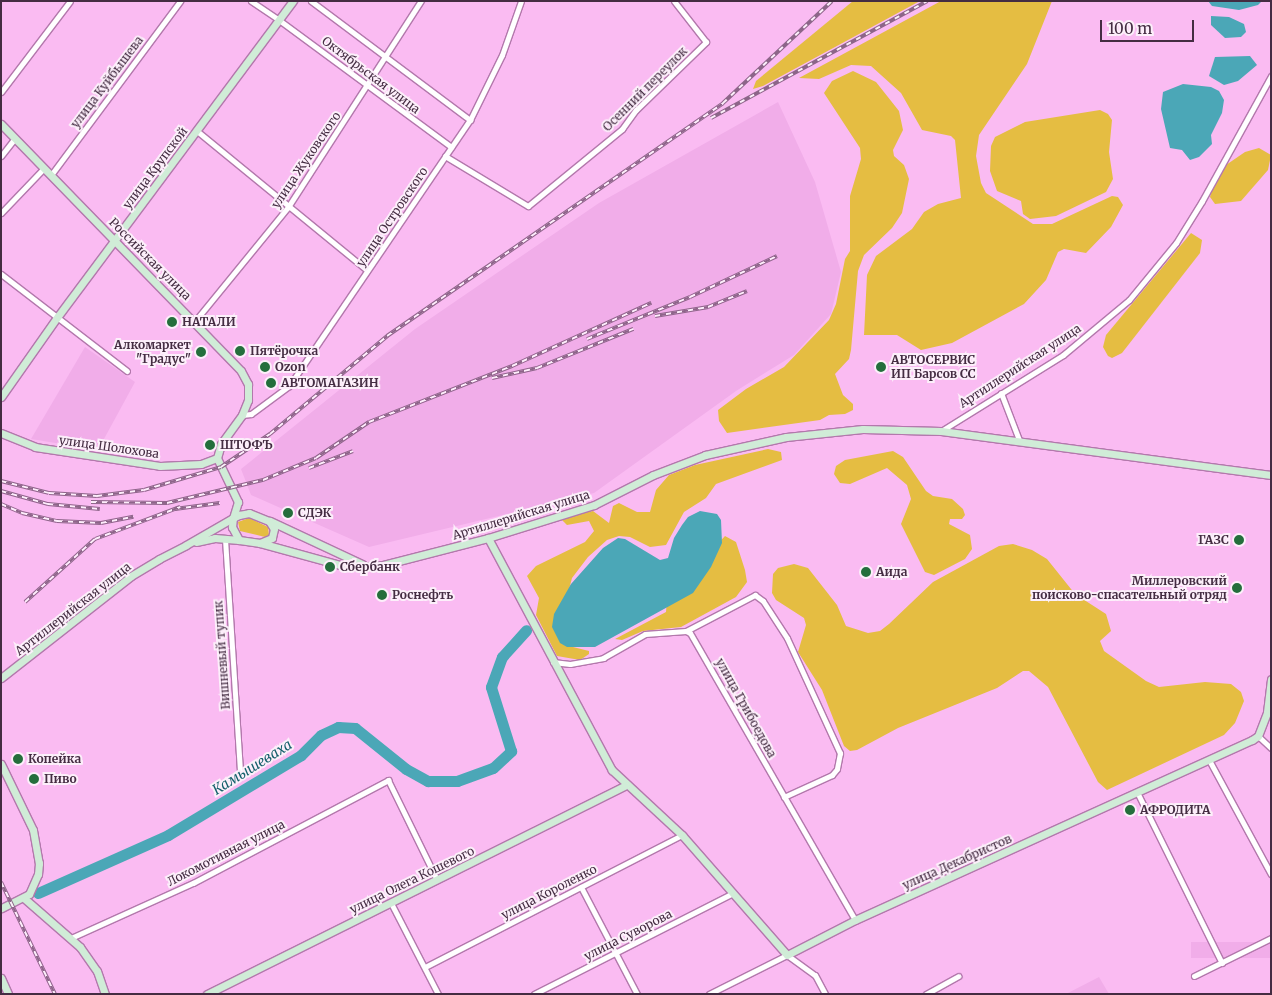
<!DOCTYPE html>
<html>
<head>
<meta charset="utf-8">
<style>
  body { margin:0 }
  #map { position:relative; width:1272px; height:995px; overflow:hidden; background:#fabbf2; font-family:Merriweather,serif }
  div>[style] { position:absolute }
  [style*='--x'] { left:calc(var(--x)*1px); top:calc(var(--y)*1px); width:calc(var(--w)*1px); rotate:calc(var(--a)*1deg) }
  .built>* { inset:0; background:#f1ade9; transform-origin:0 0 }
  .green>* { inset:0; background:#e5bd42 }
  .water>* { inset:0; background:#4ba7b7 }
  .river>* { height:11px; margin:-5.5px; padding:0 5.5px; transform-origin:5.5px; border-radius:5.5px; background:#4ba7b7 }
  .roads { filter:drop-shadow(1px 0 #b378ac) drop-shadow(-1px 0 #b378ac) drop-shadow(0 1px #b378ac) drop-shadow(0 -1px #b378ac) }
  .street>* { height:5px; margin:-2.5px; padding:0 2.5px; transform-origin:2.5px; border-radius:2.5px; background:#fff }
  .secondary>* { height:7px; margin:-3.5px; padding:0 3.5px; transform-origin:3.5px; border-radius:3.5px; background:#d0ecd7 }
  .rail>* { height:4px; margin-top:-2px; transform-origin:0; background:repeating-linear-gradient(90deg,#fceffa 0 5.5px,#8d6589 0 11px); box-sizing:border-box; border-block:1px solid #8d6589 }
  .dots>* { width:14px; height:14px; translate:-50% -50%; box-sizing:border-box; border:2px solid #fceffa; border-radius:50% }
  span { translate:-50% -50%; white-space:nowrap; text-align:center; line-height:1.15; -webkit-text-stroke:4px #fceffa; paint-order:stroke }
  .street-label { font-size:12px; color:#442c42 }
  .poi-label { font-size:12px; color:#442c42; font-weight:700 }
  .left { translate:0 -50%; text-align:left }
  .right { translate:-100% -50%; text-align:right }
  .water-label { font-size:14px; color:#145f6b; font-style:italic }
  .frame { position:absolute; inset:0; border:2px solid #442c42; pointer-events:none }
  .scale { position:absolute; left:1100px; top:20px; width:94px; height:22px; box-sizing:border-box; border:2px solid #442c42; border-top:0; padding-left:6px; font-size:15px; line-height:18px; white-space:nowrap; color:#442c42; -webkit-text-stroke:4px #fceffa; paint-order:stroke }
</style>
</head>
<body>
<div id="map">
  <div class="built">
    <div style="clip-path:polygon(778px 102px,815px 182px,841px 272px,831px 314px,794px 355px,736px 391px,594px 493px,369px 547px,251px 495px,241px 469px,415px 329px,599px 203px)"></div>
    <div style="clip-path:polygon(85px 347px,135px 382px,98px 450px,31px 439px)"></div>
    <div style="left:1271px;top:942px;width:16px;height:80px;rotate:90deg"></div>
    <div style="clip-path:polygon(1099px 977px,1109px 994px,1066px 994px)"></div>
  </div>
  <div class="green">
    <div style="clip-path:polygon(853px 1px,920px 1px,763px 86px,753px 89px,756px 81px)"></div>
    <div style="clip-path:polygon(941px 1px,1052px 1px,1027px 64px,979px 135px,976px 156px,981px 183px,986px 193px,1033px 224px,1052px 224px,1112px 196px,1118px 197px,1123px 205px,1111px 227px,1086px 253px,1064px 249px,1058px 252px,1046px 280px,1024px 304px,952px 343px,921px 350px,897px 335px,864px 335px,867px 275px,876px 256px,912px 229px,924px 212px,938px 204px,961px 198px,955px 140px,951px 136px,922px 130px,901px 93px,871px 66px,851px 65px,819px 79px,799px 78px)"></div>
    <div style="clip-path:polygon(853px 71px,876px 82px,899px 111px,903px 130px,893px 150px,894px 156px,904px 165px,909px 179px,902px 213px,892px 228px,864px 255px,858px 271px,851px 350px,849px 359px,835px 374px,843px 395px,853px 404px,853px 410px,845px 414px,829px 415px,820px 420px,727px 433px,719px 421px,718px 410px,746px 389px,784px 367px,829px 320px,836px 304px,845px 259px,850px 251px,850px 196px,861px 159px,860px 148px,824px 93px,832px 81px)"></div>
    <div style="clip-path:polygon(1100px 110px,1108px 114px,1112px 120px,1109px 152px,1113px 179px,1106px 192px,1056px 216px,1030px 219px,1023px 214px,1021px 201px,997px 191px,990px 171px,991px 146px,995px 137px,1025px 122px)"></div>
    <div style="clip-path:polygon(1259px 148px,1271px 155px,1268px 170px,1241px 201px,1215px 204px,1210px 197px,1212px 189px,1226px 165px,1245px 152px)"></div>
    <div style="clip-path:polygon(1191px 233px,1202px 240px,1200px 253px,1122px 353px,1112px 358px,1108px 356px,1103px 347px,1106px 335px)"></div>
    <div style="clip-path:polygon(768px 449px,781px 452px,782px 460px,716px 484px,706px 498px,684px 512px,666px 545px,650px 547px,630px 537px,619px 536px,607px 540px,588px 557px,572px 578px,566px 601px,569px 646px,589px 651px,589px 654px,580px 660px,557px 656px,536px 615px,539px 598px,527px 576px,536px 566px,585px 542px,594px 531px,589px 521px,567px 525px,562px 520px,564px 517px,593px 511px,609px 523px,613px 506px,619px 503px,637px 512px,650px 512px,656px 490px,669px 475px,695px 465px)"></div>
    <div style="clip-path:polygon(893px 451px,903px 457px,926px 491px,933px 496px,952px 499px,963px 509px,965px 515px,962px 519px,950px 519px,949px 524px,970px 535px,972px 549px,965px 559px,934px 575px,925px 572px,901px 524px,911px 499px,907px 485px,887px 468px,850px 484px,840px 483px,834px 474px,836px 466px,845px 460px)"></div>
    <div style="clip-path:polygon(249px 518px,268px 527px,269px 535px,265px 537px,240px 531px,238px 522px)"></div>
    <div style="clip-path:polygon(725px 536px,736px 542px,745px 570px,747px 582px,736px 597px,681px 627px,643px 631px,622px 640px,615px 639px,666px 612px,667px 599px)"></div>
    <div style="clip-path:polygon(1013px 544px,1032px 550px,1047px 559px,1075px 594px,1106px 614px,1111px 631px,1100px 641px,1104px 651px,1146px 681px,1159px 687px,1205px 682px,1231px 684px,1241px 692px,1244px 701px,1235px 723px,1224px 735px,1107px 790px,1098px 782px,1048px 687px,1029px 671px,1023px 671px,997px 688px,898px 728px,857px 750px,850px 751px,844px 746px,822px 690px,798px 652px,806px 625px,804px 618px,776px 600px,772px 593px,773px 574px,778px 568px,794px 564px,808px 568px,837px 605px,846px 626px,868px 633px,880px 631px,889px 624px,933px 582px,999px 546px)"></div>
  </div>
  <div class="water">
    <div style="clip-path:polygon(1208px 1px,1262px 1px,1258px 5px,1239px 10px,1212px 6px)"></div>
    <div style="clip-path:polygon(1211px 16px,1229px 17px,1244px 24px,1246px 32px,1241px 37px,1225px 38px,1211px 25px)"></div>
    <div style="clip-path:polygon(1250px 56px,1257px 65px,1238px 81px,1224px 85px,1209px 76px,1215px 57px)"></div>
    <div style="clip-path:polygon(1183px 84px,1211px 87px,1219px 91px,1224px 100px,1222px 113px,1211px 135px,1212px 144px,1199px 157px,1190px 160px,1182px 150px,1170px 148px,1161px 109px,1163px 92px)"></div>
    <div style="clip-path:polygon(700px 511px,717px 514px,721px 520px,722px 543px,711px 567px,693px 593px,595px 647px,567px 647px,560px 643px,552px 627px,554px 614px,571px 584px,603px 548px,618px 538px,625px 539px,660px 560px,668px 558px,674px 538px,682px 525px,688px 517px)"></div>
  </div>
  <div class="river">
    <div style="--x:38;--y:893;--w:142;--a:-24"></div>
    <div style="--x:168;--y:835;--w:155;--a:-31"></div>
    <div style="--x:301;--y:755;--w:28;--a:-45"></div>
    <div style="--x:321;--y:735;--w:19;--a:-25"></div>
    <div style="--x:338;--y:727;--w:17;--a:3"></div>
    <div style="--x:355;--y:728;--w:65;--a:38.8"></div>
    <div style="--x:406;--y:769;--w:25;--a:29"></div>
    <div style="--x:428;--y:781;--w:29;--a:0"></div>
    <div style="--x:457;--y:781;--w:38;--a:-20"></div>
    <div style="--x:493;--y:768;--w:25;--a:-43"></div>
    <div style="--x:511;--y:751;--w:67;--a:-107.4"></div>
    <div style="--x:491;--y:687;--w:32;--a:-70"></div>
    <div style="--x:502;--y:657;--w:36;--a:-48"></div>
  </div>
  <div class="roads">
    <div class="street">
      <div style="--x:251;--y:1;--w:34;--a:34"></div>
      <div style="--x:311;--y:1;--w:199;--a:36.8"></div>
      <div style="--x:279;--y:20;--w:214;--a:36.4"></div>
      <div style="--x:1;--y:92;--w:114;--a:-52.8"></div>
      <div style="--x:197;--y:131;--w:220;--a:39.3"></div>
      <div style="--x:1;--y:156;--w:23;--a:-52"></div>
      <div style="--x:445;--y:156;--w:97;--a:31.1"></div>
      <div style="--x:528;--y:206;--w:122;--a:-39.3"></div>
      <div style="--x:622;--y:129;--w:24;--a:-54"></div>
      <div style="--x:636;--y:110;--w:98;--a:-44.2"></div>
      <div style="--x:706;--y:42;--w:52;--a:-128"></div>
      <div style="--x:51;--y:175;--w:217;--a:-53.4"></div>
      <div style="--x:1;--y:213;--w:62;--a:-46.3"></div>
      <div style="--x:1;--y:274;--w:159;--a:37.6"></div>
      <div style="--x:195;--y:321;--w:147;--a:-50.8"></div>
      <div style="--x:288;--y:207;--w:245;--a:-57.2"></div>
      <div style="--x:1001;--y:393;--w:50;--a:69"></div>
      <div style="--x:242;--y:415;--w:9;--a:-6"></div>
      <div style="--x:251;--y:414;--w:47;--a:-36.4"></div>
      <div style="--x:289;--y:386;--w:322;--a:-55.8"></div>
      <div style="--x:470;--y:120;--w:72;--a:-63.8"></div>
      <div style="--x:502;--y:55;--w:57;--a:-70.6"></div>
      <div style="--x:941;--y:431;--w:144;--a:-31.9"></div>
      <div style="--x:1063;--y:355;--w:86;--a:-39.8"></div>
      <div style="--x:1129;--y:300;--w:74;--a:-50.5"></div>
      <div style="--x:1176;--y:243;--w:49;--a:-58.2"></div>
      <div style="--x:1202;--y:201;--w:143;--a:-61.1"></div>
      <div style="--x:225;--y:539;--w:232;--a:86.3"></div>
      <div style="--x:686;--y:631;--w:78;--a:-27.6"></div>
      <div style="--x:755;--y:595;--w:10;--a:37"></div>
      <div style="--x:763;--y:601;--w:44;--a:57"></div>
      <div style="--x:787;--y:638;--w:127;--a:65.3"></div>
      <div style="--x:840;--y:753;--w:16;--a:101"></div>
      <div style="--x:837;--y:769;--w:8;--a:130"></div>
      <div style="--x:832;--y:775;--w:53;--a:155.4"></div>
      <div style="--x:553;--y:662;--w:17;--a:7"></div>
      <div style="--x:570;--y:664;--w:34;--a:-10"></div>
      <div style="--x:603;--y:658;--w:48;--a:-29.7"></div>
      <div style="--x:645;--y:634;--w:41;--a:-4.2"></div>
      <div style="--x:686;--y:631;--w:4;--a:27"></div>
      <div style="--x:690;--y:633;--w:331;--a:60.1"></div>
      <div style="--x:1258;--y:736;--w:18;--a:43"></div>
      <div style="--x:1209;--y:760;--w:130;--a:61.5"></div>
      <div style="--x:1137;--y:792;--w:191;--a:63.6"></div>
      <div style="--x:581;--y:887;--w:121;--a:62.4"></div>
      <div style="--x:391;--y:903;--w:102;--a:62.7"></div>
      <div style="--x:71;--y:938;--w:134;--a:-24.3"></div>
      <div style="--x:193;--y:883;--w:221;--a:-27.8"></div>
      <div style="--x:388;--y:780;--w:111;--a:63.9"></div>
      <div style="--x:425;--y:967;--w:289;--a:-27.2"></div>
      <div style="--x:1194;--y:976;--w:86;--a:-26.3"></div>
      <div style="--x:534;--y:994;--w:221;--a:-26.9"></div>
      <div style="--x:709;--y:994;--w:87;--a:-26.6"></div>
      <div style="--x:787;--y:955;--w:34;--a:36"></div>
      <div style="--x:815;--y:975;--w:21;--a:62"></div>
      <div style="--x:926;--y:994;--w:37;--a:-29"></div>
    </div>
    <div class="secondary">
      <div style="--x:1;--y:124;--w:344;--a:45.8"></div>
      <div style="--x:241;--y:371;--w:15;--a:62"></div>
      <div style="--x:248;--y:384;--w:16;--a:90"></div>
      <div style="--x:248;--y:400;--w:16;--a:112"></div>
      <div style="--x:242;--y:415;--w:36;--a:126"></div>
      <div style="--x:221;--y:444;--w:15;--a:106"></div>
      <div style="--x:217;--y:458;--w:49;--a:64.5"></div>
      <div style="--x:1;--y:397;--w:99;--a:-54.9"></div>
      <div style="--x:58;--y:316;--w:393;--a:-53.3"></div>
      <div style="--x:1;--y:433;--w:37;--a:22"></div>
      <div style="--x:35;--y:447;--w:126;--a:8.6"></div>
      <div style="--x:160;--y:466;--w:41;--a:-2.8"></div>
      <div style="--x:201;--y:464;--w:17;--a:-21"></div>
      <div style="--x:270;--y:521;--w:102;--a:25.1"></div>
      <div style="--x:488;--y:538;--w:263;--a:61.9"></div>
      <div style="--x:612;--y:770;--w:96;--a:42.9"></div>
      <div style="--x:682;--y:835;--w:159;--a:48.8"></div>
      <div style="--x:787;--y:955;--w:76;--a:-27.2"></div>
      <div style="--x:855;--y:920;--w:436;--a:-24.4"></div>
      <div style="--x:1252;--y:740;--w:7;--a:-34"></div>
      <div style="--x:1258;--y:736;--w:26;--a:-69"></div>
      <div style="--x:1267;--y:712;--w:33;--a:-83"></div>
      <div style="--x:196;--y:542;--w:19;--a:-12"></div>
      <div style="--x:215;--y:538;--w:24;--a:5"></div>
      <div style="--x:260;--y:543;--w:91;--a:15.3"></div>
      <div style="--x:348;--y:567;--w:35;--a:-3"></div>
      <div style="--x:383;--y:565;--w:108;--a:-14.4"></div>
      <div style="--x:488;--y:538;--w:111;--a:-17.3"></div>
      <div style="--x:594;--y:505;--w:66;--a:-27"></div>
      <div style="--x:653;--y:475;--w:56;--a:-21"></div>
      <div style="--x:705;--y:455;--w:83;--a:-12.5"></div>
      <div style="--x:786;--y:437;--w:77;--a:-5.9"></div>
      <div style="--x:863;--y:429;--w:78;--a:1.5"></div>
      <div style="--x:941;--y:431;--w:333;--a:7.6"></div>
      <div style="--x:1;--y:678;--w:165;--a:-38.1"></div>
      <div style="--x:131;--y:576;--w:33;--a:-31"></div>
      <div style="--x:159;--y:559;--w:30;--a:-27"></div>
      <div style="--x:186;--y:545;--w:54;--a:-29.9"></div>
      <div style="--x:233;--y:518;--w:7;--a:-27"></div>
      <div style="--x:239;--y:515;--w:10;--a:-11"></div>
      <div style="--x:249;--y:513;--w:22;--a:22"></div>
      <div style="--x:269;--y:521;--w:9;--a:58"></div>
      <div style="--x:274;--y:529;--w:9;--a:103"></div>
      <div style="--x:272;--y:538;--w:13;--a:157"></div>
      <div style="--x:260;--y:543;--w:21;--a:-172"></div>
      <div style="--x:239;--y:540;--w:15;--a:-118"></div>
      <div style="--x:232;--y:527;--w:9;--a:-84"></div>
      <div style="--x:233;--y:518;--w:17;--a:-73"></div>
      <div style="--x:1;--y:764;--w:73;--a:64.1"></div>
      <div style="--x:33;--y:830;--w:34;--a:80"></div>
      <div style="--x:39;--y:863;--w:11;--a:95"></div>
      <div style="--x:38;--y:874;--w:22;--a:114"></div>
      <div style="--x:29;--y:894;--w:31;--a:153"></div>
      <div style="--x:25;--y:899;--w:73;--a:41.1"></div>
      <div style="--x:80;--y:947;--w:29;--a:55"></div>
      <div style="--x:97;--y:971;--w:24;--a:71"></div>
      <div style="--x:1;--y:978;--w:17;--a:66"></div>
      <div style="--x:207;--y:994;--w:468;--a:-26.5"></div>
    </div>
  </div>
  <div class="rail">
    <div style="--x:711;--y:118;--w:246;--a:-28.4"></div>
    <div style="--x:655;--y:316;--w:54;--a:-9.6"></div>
    <div style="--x:708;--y:307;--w:42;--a:-22.3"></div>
    <div style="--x:587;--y:339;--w:111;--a:-22.2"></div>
    <div style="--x:690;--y:297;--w:96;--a:-25.2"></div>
    <div style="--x:492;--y:378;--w:46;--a:-12.5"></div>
    <div style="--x:537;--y:368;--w:104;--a:-22.1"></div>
    <div style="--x:309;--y:468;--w:47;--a:-21.1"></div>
    <div style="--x:1;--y:481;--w:49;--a:14"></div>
    <div style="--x:49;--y:493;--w:48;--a:3.6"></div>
    <div style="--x:97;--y:496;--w:47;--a:-7.3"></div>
    <div style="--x:144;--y:490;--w:80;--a:-16.6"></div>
    <div style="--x:221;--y:467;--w:59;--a:-34"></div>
    <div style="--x:270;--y:434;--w:153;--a:-39.9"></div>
    <div style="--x:387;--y:336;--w:409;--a:-34.7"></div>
    <div style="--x:723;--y:103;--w:149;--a:-43.1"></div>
    <div style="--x:1;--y:491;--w:49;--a:15.5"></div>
    <div style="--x:48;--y:504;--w:52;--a:5.5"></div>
    <div style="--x:91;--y:502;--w:76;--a:0.8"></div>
    <div style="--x:167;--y:503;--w:99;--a:-13.5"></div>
    <div style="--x:263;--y:480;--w:57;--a:-22.5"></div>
    <div style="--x:316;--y:458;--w:64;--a:-34.2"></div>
    <div style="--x:369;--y:422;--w:154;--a:-21.4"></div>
    <div style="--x:512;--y:366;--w:153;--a:-24.4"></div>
    <div style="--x:1;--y:504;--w:23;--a:23"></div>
    <div style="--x:22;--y:513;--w:36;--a:13"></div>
    <div style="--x:57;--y:521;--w:44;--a:2.6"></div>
    <div style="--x:101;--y:523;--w:33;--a:-11"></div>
    <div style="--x:175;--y:509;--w:45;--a:-7.6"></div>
    <div style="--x:25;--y:602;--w:94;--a:-42"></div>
    <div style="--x:95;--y:539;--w:91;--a:-20.6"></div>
    <div style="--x:1;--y:882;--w:124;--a:64.3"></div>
  </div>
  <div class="dots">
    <div style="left:172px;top:322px;background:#246e3c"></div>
    <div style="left:240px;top:351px;background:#246e3c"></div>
    <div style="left:201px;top:352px;background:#246e3c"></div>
    <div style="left:265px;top:367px;background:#246e3c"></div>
    <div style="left:881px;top:367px;background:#246e3c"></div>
    <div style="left:271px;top:383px;background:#246e3c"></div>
    <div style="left:210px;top:445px;background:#246e3c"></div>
    <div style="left:288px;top:513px;background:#246e3c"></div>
    <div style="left:1239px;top:540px;background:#246e3c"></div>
    <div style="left:330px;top:567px;background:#246e3c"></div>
    <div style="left:866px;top:572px;background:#246e3c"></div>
    <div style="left:1237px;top:588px;background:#246e3c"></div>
    <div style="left:382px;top:595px;background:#246e3c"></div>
    <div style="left:18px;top:759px;background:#246e3c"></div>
    <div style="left:34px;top:779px;background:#246e3c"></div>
    <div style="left:1130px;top:810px;background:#246e3c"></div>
  </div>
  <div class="street-label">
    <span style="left:371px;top:75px;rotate:37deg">Октябрьская улица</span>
    <span style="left:107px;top:82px;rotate:-53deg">улица Куйбышева</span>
    <span style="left:645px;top:89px;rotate:-45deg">Осенний переулок</span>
    <span style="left:306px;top:160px;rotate:-56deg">улица Жуковского</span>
    <span style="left:155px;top:168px;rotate:-53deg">улица Крупской</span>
    <span style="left:392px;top:217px;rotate:-56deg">улица Островского</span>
    <span style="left:150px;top:259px;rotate:45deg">Российская улица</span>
    <span style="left:1020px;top:366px;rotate:-33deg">Артиллерийская улица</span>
    <span style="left:109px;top:447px;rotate:8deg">улица Шолохова</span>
    <span style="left:521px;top:515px;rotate:-17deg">Артиллерийская улица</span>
    <span style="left:73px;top:609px;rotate:-38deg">Артиллерийская улица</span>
    <span style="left:222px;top:655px;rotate:-94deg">Вишневый тупик</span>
    <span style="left:746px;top:708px;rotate:61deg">улица Грибоедова</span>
    <span style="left:226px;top:853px;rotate:-27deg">Локомотивная улица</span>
    <span style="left:957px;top:862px;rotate:-24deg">улица Декабристов</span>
    <span style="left:412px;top:880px;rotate:-26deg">улица Олега Кошевого</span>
    <span style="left:549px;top:892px;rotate:-27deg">улица Короленко</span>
    <span style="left:628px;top:935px;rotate:-27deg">улица Суворова</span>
  </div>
  <div class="poi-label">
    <span class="left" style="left:182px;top:322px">НАТАЛИ</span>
    <span class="right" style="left:191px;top:352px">Алкомаркет<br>"Градус"</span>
    <span class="left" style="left:250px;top:351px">Пятёрочка</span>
    <span class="left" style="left:891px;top:367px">АВТОСЕРВИС<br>ИП Барсов СС</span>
    <span class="left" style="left:275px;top:367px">Ozon</span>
    <span class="left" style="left:281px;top:383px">АВТОМАГАЗИН</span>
    <span class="left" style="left:220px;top:445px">ШТОФЪ</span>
    <span class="left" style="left:298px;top:513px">СДЭК</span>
    <span class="right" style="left:1229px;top:540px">ГАЗС</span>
    <span class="left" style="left:340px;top:567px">Сбербанк</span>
    <span class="left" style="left:876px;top:572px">Аида</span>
    <span class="right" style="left:1227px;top:588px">Миллеровский<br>поисково-спасательный отряд</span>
    <span class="left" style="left:392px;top:595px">Роснефть</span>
    <span class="left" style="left:28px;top:759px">Копейка</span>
    <span class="left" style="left:44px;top:779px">Пиво</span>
    <span class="left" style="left:1140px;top:810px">АФРОДИТА</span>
  </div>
  <div class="water-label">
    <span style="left:252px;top:767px;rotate:-32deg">Камышеваха</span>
  </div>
  <div class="frame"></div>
  <div class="scale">100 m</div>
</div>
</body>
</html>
